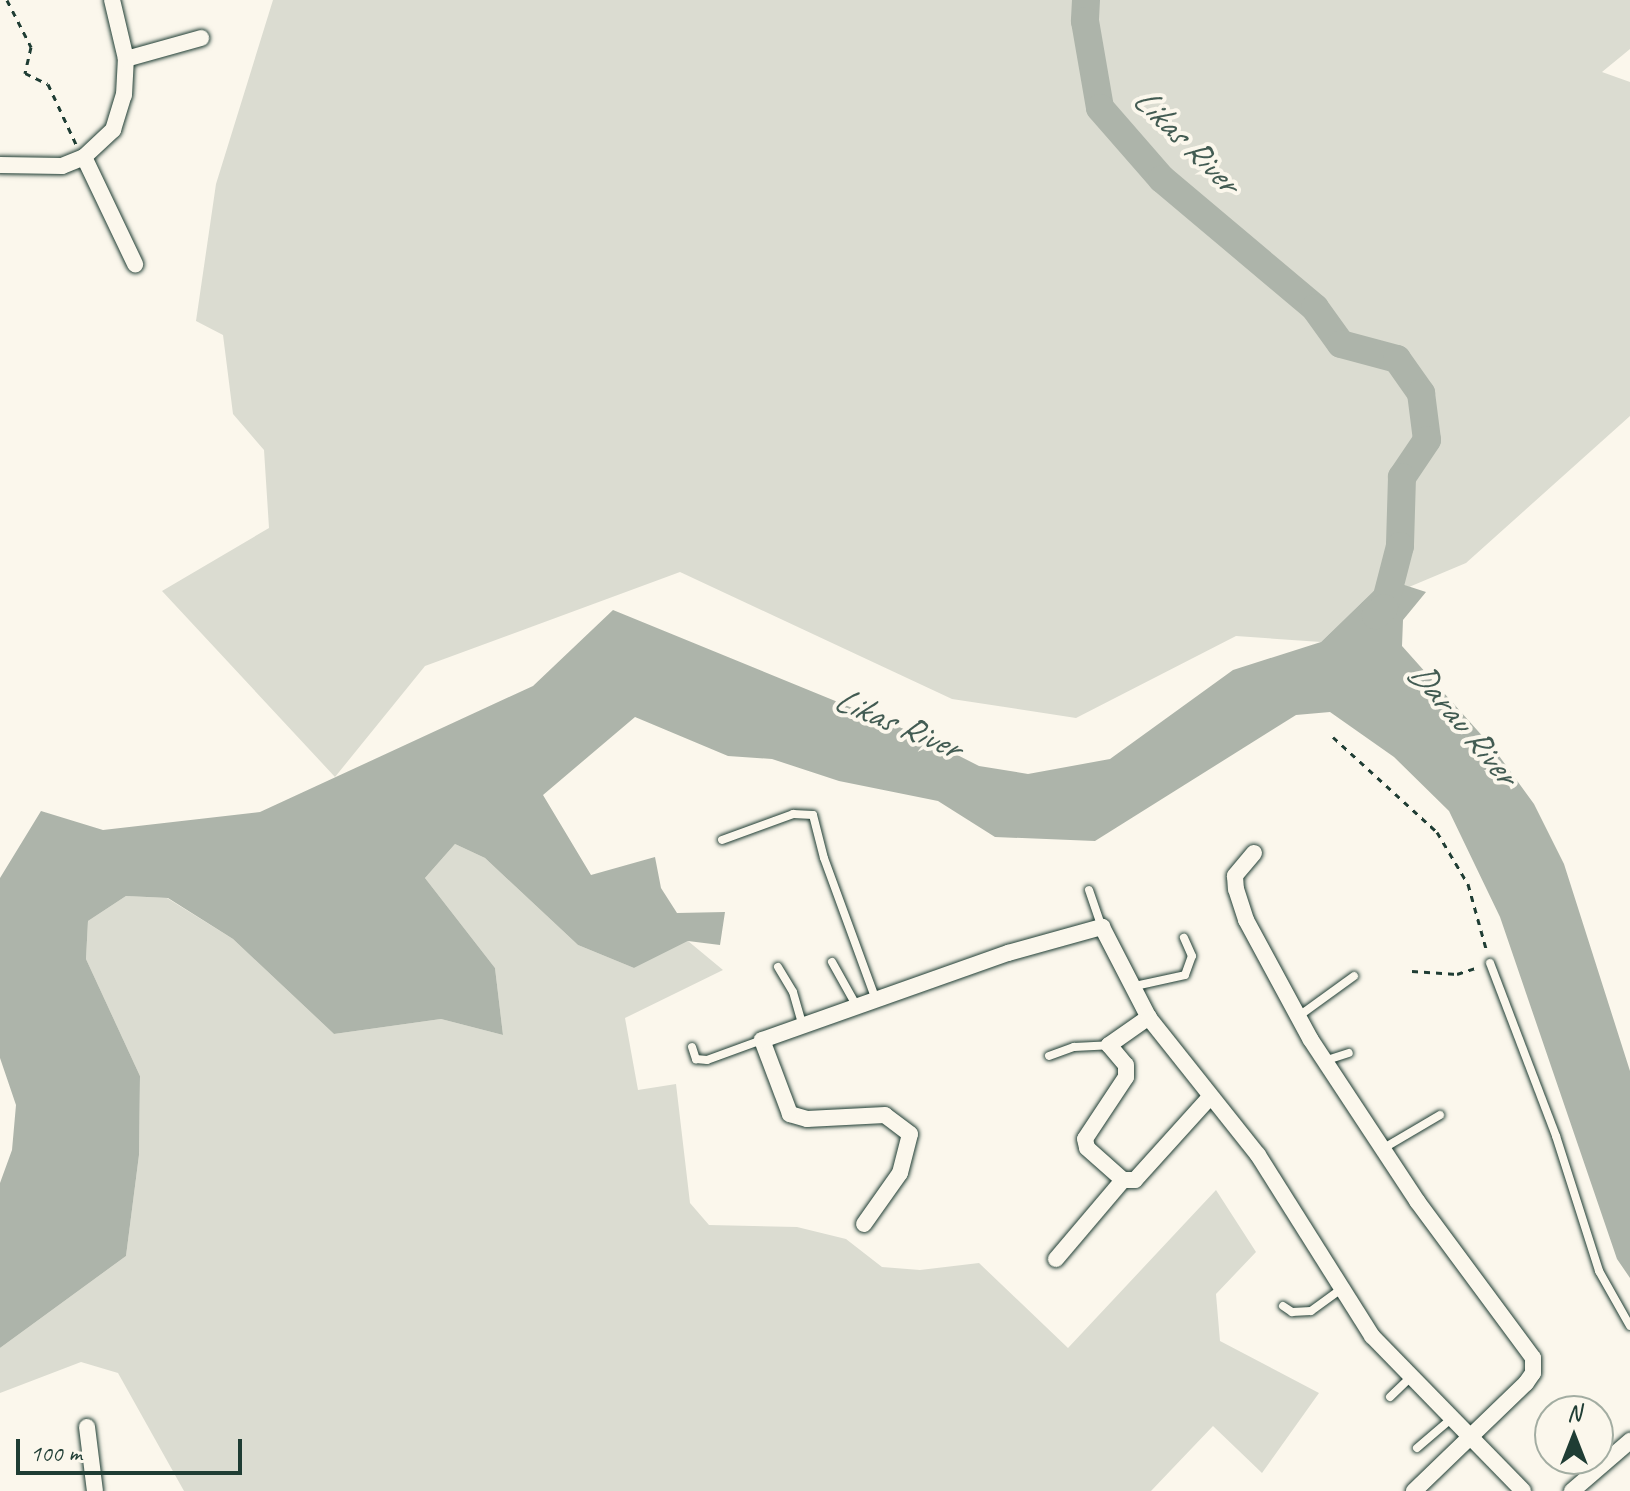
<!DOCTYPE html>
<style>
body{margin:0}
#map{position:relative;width:1630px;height:1491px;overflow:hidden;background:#fbf7ec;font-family:Caveat,sans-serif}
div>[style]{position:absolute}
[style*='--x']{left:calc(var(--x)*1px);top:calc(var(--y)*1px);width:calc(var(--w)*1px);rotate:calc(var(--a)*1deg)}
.green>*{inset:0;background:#dbdcd1}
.water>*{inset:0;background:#adb4aa}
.river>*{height:28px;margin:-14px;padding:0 14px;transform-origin:14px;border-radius:14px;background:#adb4aa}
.path>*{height:3px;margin-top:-1.5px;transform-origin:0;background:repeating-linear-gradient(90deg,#1f3d34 0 6px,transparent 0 12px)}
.roads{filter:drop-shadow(0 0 2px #1f3d34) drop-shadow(0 0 2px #1f3d34)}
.service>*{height:8px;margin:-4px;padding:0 4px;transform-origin:4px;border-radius:4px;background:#fbf7ec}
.minor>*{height:16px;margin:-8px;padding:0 8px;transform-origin:8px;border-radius:8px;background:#fbf7ec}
span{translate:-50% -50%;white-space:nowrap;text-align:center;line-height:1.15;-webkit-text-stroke:8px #fbf7ec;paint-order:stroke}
.water-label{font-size:36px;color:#425b52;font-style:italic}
.north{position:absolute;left:1534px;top:1395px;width:80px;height:80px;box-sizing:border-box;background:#fbf7ec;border:2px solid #a3ada2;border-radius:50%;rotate:0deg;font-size:22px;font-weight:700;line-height:32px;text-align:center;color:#1f3d34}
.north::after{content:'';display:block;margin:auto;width:28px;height:36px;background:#1f3d34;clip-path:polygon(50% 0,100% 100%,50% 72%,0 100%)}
.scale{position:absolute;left:16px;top:1439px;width:226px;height:36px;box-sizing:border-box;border:4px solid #1f3d34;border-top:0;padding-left:10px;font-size:24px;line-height:28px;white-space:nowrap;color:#1f3d34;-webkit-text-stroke:6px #fbf7ec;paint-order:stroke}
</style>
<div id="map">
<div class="green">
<i style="clip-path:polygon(273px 0,1630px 0,1630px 49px,1602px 72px,1630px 82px,1630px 416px,1466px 563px,1409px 587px,1386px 579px,1321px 642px,1236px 636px,1076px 718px,952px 699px,680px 572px,425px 666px,335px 777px,162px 591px,269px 528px,264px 450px,233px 414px,223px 335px,196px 321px,216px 184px)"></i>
<i style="clip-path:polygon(455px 844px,485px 858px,578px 945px,634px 968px,688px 941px,723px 970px,625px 1018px,638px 1090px,676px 1084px,690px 1203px,709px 1225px,797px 1227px,846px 1239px,882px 1267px,920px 1270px,979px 1263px,1068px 1348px,1216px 1190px,1256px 1252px,1216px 1294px,1220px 1341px,1319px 1393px,1262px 1473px,1213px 1426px,1151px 1491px,184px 1491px,118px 1373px,81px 1362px,0 1393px,0 1348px,126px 1256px,139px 1155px,140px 1076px,86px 959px,88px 921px,126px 896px,167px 898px,233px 939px,334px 1034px,441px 1019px,503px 1035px,495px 968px,425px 878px)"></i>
</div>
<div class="water">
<i style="clip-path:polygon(1386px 579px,1426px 592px,1403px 620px,1402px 646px,1494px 749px,1534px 804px,1564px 864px,1630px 1071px,1630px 1278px,1617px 1259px,1500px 917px,1449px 811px,1394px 757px,1330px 712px,1296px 715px,1095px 841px,995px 837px,938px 801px,839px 781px,772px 759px,728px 756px,635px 717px,543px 795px,591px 875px,655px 857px,661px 888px,677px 913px,725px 912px,720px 945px,688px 941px,634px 968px,578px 945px,485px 858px,455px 844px,425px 878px,495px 968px,503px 1035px,441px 1019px,334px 1034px,233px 939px,168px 898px,126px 896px,88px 921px,86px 959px,140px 1076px,139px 1155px,126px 1256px,0 1348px,0 1183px,12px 1150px,16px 1105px,0 1058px,0 878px,41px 811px,103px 830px,260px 812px,533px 686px,613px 610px,916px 734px,979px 766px,1028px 774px,1110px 759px,1233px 670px,1321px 642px)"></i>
</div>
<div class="river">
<i style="--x:1086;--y:0;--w:21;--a:93"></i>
<i style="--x:1085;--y:21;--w:88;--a:80.2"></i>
<i style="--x:1100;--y:108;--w:94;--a:48.9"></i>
<i style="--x:1162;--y:179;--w:200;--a:40.1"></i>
<i style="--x:1315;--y:308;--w:44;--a:54.2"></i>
<i style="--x:1341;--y:344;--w:58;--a:15"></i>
<i style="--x:1397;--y:359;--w:42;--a:54.8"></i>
<i style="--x:1421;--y:393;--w:47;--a:82.7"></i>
<i style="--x:1427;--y:440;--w:45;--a:124"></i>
<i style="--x:1402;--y:477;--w:69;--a:91.7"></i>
<i style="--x:1400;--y:546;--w:64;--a:104.5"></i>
<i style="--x:1384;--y:608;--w:11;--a:139"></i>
</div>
<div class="path">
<i style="--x:7;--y:0;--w:53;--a:62.9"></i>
<i style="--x:31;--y:47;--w:27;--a:103"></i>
<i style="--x:25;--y:73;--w:25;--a:26"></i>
<i style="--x:48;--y:84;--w:66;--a:65"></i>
<i style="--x:1333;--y:737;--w:141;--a:42.4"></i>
<i style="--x:1437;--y:832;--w:61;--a:59.2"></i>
<i style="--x:1468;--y:884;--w:71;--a:74.4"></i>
<i style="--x:1412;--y:971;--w:45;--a:3.8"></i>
<i style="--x:1457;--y:974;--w:23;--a:-18"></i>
</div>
<div class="roads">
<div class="service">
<i style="--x:722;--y:840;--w:76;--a:-20.1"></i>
<i style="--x:793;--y:814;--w:20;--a:3"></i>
<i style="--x:813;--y:815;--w:44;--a:75.7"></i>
<i style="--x:824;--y:858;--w:148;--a:69.9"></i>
<i style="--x:1089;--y:890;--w:39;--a:71"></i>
<i style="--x:832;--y:962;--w:49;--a:60.8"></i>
<i style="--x:1490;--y:963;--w:185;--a:69.1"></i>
<i style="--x:1556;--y:1136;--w:142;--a:72.3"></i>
<i style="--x:1599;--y:1271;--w:63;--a:60.6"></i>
<i style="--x:778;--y:967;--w:29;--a:59"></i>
<i style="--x:793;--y:992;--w:33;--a:74"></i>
<i style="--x:1135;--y:986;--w:51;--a:-12.4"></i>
<i style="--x:1185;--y:975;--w:20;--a:-70"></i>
<i style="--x:1192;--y:956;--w:20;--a:-114"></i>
<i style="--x:1299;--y:1016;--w:68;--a:-36"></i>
<i style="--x:692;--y:1047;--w:13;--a:72"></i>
<i style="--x:696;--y:1059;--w:11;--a:5"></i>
<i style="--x:707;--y:1060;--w:59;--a:-20"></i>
<i style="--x:1049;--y:1056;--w:27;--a:-20"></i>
<i style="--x:1074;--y:1047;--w:35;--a:-3"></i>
<i style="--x:1324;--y:1061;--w:26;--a:-18"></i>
<i style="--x:1384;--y:1148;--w:65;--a:-30.5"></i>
<i style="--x:1283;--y:1306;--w:11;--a:34"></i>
<i style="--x:1292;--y:1312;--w:19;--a:-3"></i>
<i style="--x:1311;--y:1311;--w:34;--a:-36"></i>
<i style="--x:1390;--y:1397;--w:28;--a:-44"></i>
<i style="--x:1417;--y:1448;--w:45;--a:-40.5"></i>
</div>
<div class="minor">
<i style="--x:126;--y:59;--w:78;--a:-15.6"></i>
<i style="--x:84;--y:157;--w:119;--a:64.5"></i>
<i style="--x:0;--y:165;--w:62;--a:0.9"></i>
<i style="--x:62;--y:166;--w:24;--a:-22"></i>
<i style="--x:84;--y:157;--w:40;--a:-43"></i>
<i style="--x:113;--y:130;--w:37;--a:-73"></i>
<i style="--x:124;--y:95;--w:36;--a:-87"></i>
<i style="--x:126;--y:59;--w:61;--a:-103.3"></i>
<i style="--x:1254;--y:853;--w:30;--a:130"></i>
<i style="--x:1235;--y:876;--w:13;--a:86"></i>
<i style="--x:1236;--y:889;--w:33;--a:72"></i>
<i style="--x:1246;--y:920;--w:136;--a:61.6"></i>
<i style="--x:1311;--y:1040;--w:193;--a:56.6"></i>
<i style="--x:1417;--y:1201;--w:195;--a:53.5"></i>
<i style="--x:1533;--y:1358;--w:15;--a:90"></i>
<i style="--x:1533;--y:1373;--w:12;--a:125"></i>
<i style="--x:1526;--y:1383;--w:156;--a:136"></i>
<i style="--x:1149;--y:1017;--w:49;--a:145"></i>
<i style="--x:1109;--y:1045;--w:26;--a:50"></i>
<i style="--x:1126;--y:1065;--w:12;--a:90"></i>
<i style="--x:1126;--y:1077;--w:74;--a:123.5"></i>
<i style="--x:1085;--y:1139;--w:9;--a:77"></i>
<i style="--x:1087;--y:1148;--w:48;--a:41.6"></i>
<i style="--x:1123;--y:1180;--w:12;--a:0"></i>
<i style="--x:1135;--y:1180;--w:112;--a:-47.9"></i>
<i style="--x:864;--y:1224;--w:62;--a:-54.8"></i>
<i style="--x:900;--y:1173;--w:40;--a:-75.6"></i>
<i style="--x:910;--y:1134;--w:31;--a:-143"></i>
<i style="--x:885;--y:1115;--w:78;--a:177.1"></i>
<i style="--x:807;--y:1119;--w:18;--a:-164"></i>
<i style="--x:790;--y:1114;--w:79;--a:-110.7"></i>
<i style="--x:762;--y:1040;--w:261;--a:-19.5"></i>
<i style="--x:1008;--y:953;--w:98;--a:-15.5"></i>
<i style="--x:1102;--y:927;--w:102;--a:62.7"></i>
<i style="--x:1149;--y:1018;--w:175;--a:51.5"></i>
<i style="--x:1258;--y:1155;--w:214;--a:57.8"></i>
<i style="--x:1372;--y:1336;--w:216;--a:45.7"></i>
<i style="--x:1056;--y:1259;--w:104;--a:-49.7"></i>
<i style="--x:87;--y:1427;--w:64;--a:82.9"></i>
<i style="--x:1572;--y:1491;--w:77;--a:-40.8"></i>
</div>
</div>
<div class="water-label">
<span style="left:1186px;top:140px;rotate:45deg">Likas River</span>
<span style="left:897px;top:723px;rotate:23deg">Likas River</span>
<span style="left:1463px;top:723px;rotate:50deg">Darau River</span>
</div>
<div class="north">N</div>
<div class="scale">100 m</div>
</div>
